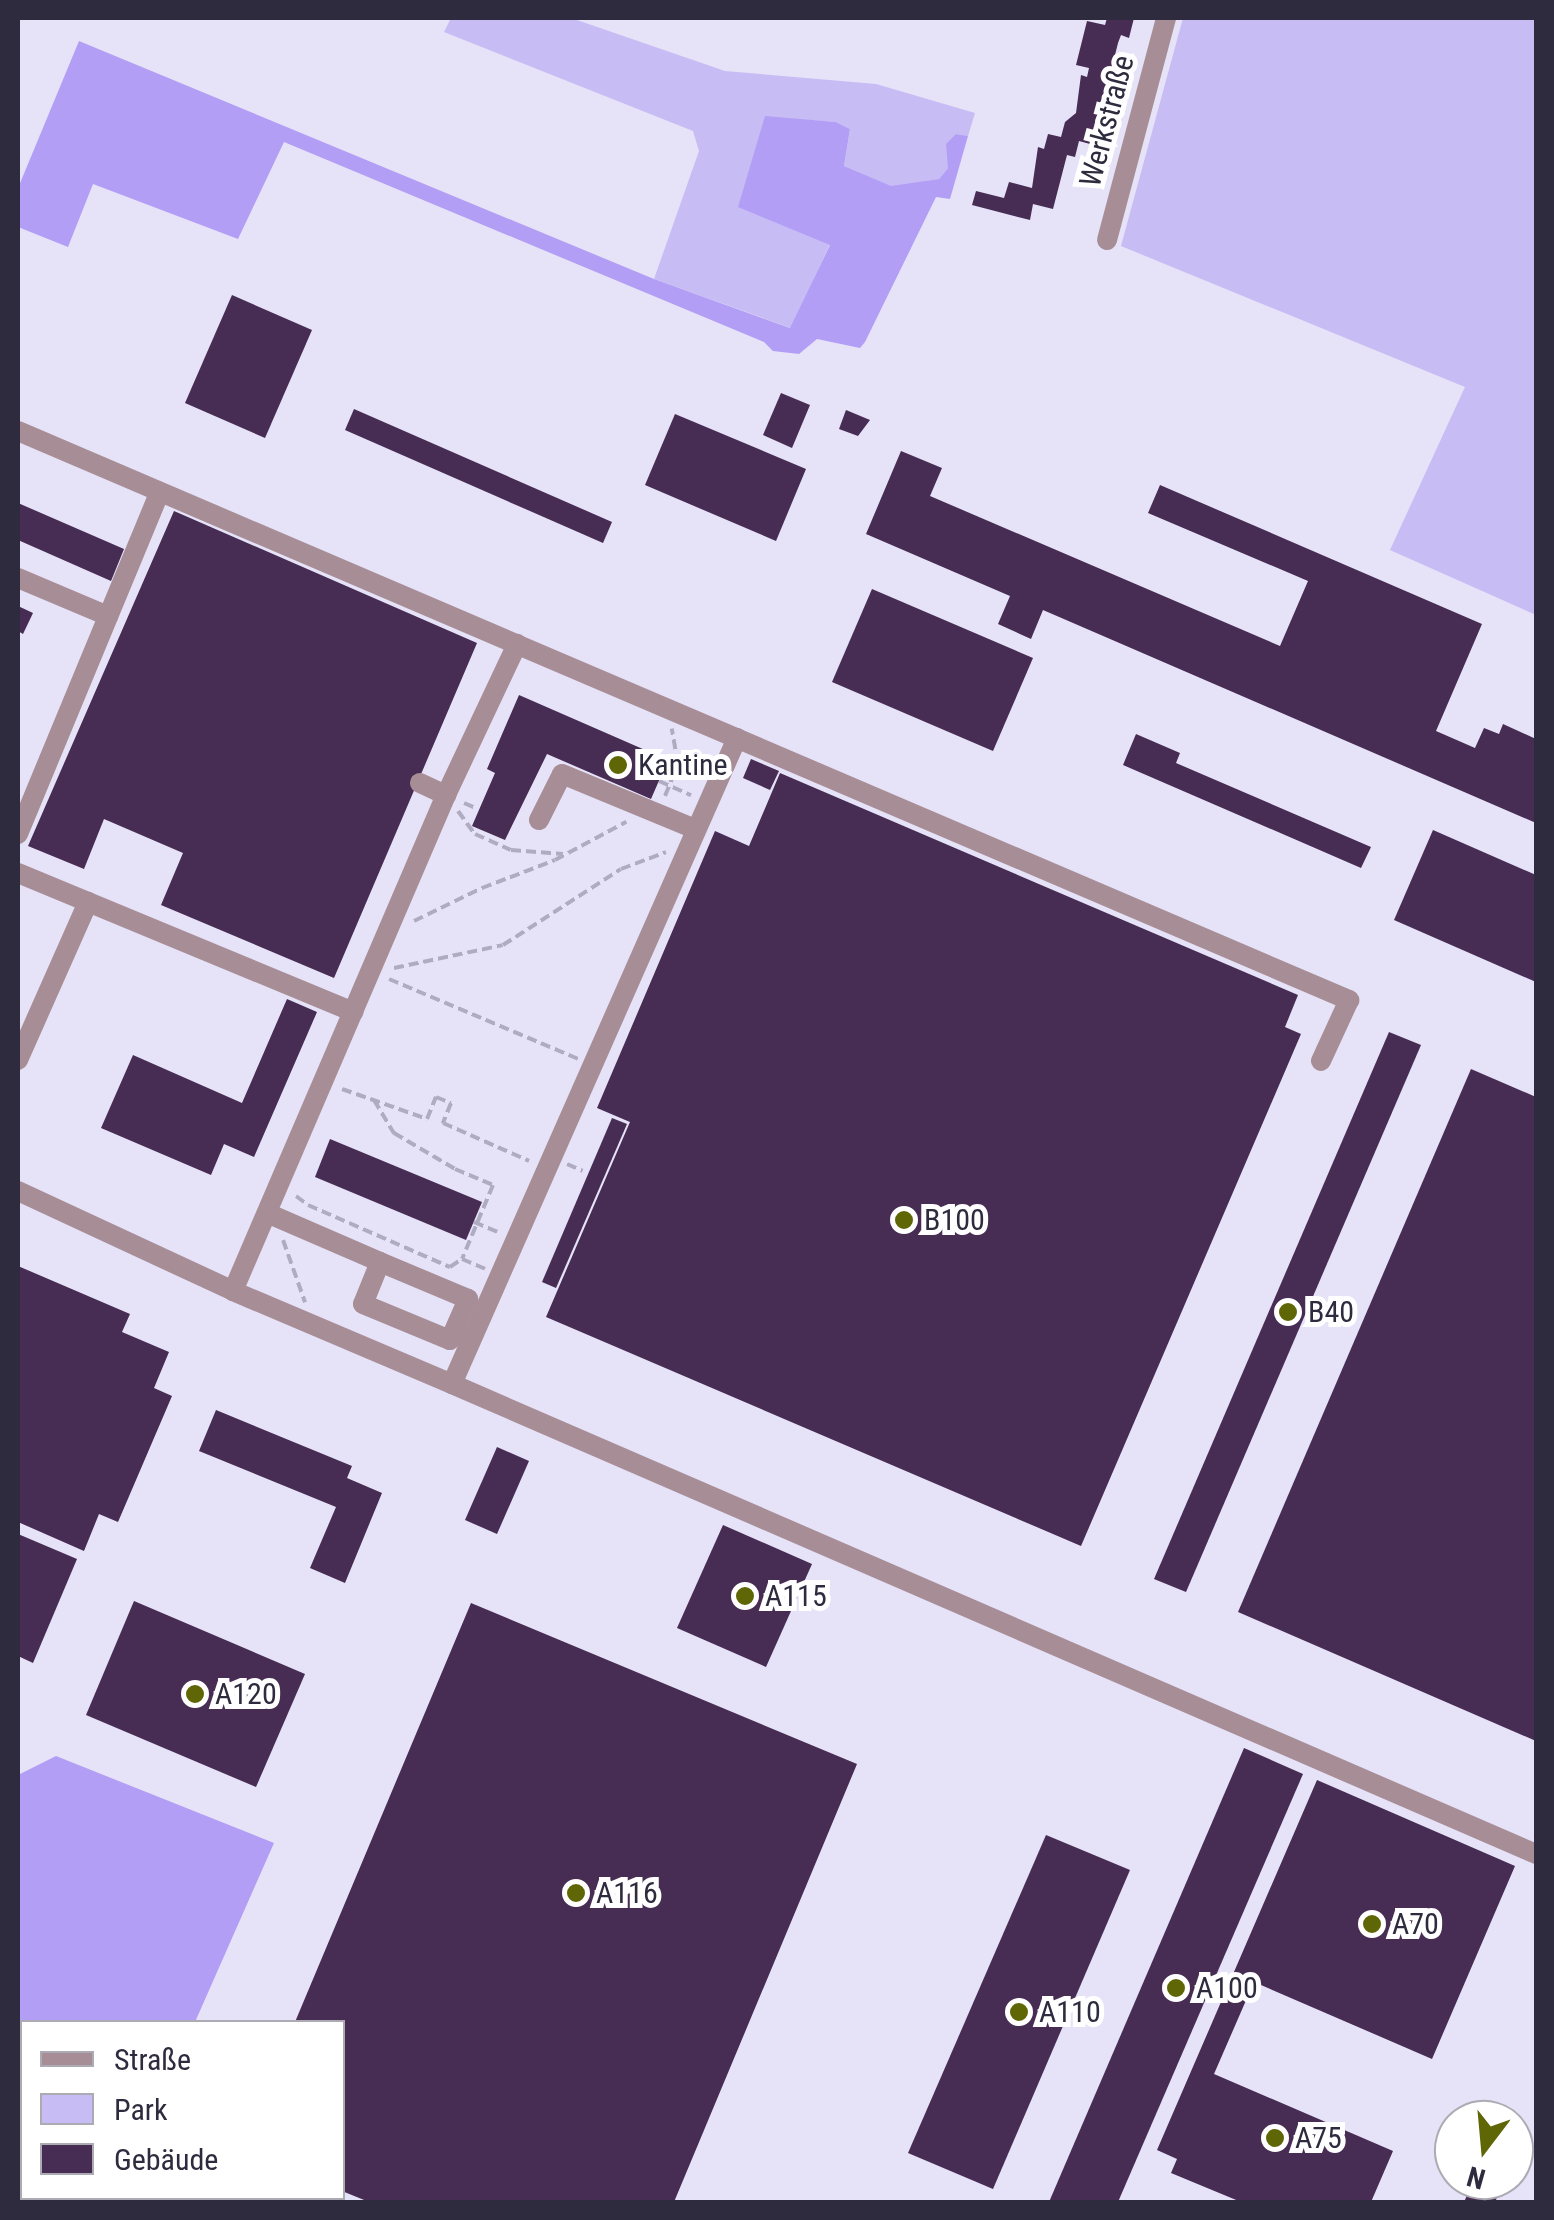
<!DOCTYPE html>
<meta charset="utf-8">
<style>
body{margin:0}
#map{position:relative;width:1554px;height:2220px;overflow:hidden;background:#e6e2f8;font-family:"Roboto Condensed",sans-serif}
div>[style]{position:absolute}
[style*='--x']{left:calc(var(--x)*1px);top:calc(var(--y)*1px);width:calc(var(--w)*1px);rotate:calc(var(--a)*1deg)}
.green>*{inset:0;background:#c8bcf4}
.forest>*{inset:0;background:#b39ef5}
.building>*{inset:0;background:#472c53}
.path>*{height:4px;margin-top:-2px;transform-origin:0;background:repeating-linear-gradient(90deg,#afabc0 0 10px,transparent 0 15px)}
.minor>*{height:20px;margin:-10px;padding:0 10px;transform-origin:10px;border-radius:10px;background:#a78d96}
.dots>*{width:28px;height:28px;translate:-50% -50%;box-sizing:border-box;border:5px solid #fff;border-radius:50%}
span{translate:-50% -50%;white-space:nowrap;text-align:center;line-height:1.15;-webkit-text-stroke:10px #fff;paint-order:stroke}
.street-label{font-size:30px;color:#2f2b3f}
.poi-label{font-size:30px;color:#2f2b3f}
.left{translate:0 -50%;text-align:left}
.frame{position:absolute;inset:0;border:20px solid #2f2b3f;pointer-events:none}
.legend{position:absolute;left:20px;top:2020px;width:325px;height:180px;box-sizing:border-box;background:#fff;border:2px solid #acaab2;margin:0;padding:12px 18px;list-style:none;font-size:30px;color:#2f2b3f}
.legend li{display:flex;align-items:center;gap:20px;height:50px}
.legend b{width:50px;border:2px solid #acaab2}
.north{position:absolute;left:1434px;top:2100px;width:100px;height:100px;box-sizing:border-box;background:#fff;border:2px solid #acaab2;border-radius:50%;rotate:196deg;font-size:28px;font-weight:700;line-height:40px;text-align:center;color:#2f2b3f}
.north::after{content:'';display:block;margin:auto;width:35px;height:45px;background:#5f6605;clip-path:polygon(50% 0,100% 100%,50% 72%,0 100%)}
</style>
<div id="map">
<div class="green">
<i style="clip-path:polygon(451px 18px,571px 18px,725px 71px,876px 84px,975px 113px,968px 136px,956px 134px,948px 168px,939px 179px,891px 187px,844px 166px,850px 129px,836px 122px,765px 117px,830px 244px,791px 328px,654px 279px,699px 151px,693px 131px,444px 32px)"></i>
<i style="clip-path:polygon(1183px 18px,1536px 18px,1536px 615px,1390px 550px,1465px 387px,1121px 246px)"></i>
</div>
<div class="forest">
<i style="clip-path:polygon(79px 41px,654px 279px,790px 328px,830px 245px,738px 207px,765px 116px,836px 122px,850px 129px,844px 166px,891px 186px,939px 179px,948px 168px,946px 144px,956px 134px,968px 136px,950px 199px,936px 197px,865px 342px,860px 348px,817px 339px,799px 354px,773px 351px,764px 342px,284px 142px,238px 239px,93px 184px,68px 247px,18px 227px,18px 188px)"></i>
<i style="clip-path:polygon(56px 1756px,274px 1843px,195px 2022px,22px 2022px,22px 2198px,118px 2198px,116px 2202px,18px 2202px,18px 1775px)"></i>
</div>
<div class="building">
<i style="clip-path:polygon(1107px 18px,1134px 18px,1129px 38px,1121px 35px,1118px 43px,1108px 83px,1117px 85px,1105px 131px,1094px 128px,1090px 144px,1079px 141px,1075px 157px,1067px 155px,1053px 209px,1033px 204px,1030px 220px,972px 205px,976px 191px,1004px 198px,1009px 182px,1032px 188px,1038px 147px,1044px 149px,1048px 134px,1061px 137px,1065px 122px,1076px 113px,1081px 75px,1087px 77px,1089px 68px,1076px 65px,1087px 21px,1105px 25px)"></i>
<i style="clip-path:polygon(232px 295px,312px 330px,265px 438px,185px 403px)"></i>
<i style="clip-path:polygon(781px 393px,810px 405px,792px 448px,763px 435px)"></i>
<i style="clip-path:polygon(354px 409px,612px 522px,603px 543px,345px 430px)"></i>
<i style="clip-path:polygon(846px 410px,870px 420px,858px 436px,839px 429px)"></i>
<i style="clip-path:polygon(675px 414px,806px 469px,776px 541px,645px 485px)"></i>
<i style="clip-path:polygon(901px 451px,942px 468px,930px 496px,1280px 646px,1308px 581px,1148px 513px,1160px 485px,1482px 624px,1436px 731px,1475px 748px,1484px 728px,1499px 734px,1503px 724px,1536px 739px,1536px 823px,1043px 610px,1031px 639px,998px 624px,1010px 596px,866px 534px)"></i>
<i style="clip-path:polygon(18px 503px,124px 549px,111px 581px,18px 540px)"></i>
<i style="clip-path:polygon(174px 511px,477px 643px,334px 978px,161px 905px,183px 853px,104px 819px,84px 869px,28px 846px)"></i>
<i style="clip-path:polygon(872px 589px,1033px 658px,993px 751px,832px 682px)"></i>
<i style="clip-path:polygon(18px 606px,33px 613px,23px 634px,18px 631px)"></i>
<i style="clip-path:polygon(519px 695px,668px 760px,651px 799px,547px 754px,505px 840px,472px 826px,495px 773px,487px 769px)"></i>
<i style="clip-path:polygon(1136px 734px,1180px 753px,1176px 763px,1371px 847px,1361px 868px,1123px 765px)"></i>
<i style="clip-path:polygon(751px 759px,779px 771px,770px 790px,743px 778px)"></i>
<i style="clip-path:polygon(780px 773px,1298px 995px,1285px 1027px,1301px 1034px,1081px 1546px,546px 1317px,630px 1122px,597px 1108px,715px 831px,749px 846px)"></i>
<i style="clip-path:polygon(1433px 830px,1536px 875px,1536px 982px,1394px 920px)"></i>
<i style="clip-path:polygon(287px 999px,317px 1012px,254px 1157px,224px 1144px,211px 1175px,101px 1128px,133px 1055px,242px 1103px)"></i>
<i style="clip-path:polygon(1389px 1032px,1421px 1045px,1186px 1592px,1154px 1579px)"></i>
<i style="clip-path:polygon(1471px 1069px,1536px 1097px,1536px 1741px,1238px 1612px)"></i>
<i style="clip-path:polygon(612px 1118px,627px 1124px,556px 1288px,542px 1282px)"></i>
<i style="clip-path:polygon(330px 1139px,482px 1202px,466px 1240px,315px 1177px)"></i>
<i style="clip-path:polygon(18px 1266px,130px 1314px,122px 1332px,169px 1352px,154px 1388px,172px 1396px,118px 1522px,99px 1514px,84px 1551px,18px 1522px)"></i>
<i style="clip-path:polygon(216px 1410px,352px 1466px,347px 1478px,382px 1493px,345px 1583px,310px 1568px,336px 1507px,199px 1451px)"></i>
<i style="clip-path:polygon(497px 1447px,529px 1461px,497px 1534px,465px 1520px)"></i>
<i style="clip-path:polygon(723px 1525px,812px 1564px,766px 1667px,677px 1628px)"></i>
<i style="clip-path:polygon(18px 1534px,77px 1559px,33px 1663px,18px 1656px)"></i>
<i style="clip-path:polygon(134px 1601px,305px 1674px,256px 1787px,86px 1715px)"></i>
<i style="clip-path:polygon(471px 1603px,857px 1764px,674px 2202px,369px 2202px,342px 2191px,342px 2022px,295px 2022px)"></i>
<i style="clip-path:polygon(1244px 1748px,1303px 1774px,1118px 2202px,1049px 2202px)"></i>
<i style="clip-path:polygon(1317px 1780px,1515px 1866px,1432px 2059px,1254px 1982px,1214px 2074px,1393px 2151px,1371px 2202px,1241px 2202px,1171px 2173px,1177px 2159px,1157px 2150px)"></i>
<i style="clip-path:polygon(1046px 1835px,1130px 1870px,993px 2189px,908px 2153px)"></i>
<i style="clip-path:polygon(1474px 2180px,1505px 2180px,1495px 2202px,1464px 2202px)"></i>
</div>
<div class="path">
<i style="--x:659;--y:781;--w:35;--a:24"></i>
<i style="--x:665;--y:796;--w:35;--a:-68"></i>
<i style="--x:678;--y:764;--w:36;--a:-100"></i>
<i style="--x:464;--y:803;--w:13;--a:23"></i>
<i style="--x:458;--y:811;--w:29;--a:54"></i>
<i style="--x:475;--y:834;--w:39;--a:24"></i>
<i style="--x:511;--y:850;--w:52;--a:4.4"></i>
<i style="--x:414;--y:921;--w:76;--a:-25.9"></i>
<i style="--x:482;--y:888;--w:78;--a:-21"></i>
<i style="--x:555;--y:860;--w:81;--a:-28.2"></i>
<i style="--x:394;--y:968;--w:111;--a:-11.9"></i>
<i style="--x:503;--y:945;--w:140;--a:-32.8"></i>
<i style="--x:621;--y:869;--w:48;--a:-20.7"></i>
<i style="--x:389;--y:979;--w:205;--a:22.9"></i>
<i style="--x:342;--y:1089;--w:90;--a:19.4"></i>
<i style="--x:427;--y:1119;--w:24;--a:-68"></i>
<i style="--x:436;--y:1097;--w:16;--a:22"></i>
<i style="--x:451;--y:1103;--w:22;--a:112"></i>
<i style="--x:443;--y:1123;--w:94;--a:23.8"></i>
<i style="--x:374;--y:1100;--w:39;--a:59"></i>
<i style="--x:394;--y:1133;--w:71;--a:30.5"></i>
<i style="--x:455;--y:1169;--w:41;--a:22.8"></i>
<i style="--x:493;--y:1185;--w:80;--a:112.7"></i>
<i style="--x:567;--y:1164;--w:17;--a:24"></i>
<i style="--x:296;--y:1196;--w:15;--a:37"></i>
<i style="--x:308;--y:1205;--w:155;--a:23.6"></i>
<i style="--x:450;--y:1267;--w:14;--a:-34"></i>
<i style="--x:462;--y:1259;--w:25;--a:23"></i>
<i style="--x:474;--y:1222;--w:28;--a:23"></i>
<i style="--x:283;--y:1240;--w:66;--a:70.5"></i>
</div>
<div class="minor">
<i style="--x:1107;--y:240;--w:230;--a:-75.1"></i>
<i style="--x:18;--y:431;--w:1448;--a:23.15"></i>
<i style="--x:1349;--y:1000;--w:67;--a:114.7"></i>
<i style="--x:18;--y:578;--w:98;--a:22.9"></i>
<i style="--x:737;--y:738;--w:706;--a:113.81"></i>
<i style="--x:452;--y:1384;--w:1182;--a:23.44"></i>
<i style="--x:420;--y:783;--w:29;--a:25"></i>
<i style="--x:539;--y:820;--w:51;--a:-63.4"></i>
<i style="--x:562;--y:774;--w:144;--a:22.5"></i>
<i style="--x:18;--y:834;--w:370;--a:-67.5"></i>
<i style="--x:18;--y:873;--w:363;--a:22.5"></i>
<i style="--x:18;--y:1060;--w:173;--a:-66.1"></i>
<i style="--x:18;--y:1191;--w:237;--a:24.9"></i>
<i style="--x:233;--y:1291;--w:238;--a:23"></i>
<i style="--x:267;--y:1213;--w:123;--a:23.4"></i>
<i style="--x:380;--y:1262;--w:45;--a:112"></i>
<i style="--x:363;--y:1304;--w:94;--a:22.5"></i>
<i style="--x:450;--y:1340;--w:45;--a:-66.3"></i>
<i style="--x:468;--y:1299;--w:95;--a:-157.2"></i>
<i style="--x:233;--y:1291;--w:540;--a:-66.76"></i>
<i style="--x:446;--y:795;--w:167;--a:-64.8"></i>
</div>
<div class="dots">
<i style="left:618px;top:765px;background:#5f6605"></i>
<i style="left:904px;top:1220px;background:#5f6605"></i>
<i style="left:1288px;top:1312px;background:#5f6605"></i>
<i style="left:745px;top:1596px;background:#5f6605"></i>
<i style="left:195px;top:1694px;background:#5f6605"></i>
<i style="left:576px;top:1893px;background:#5f6605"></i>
<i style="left:1372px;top:1924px;background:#5f6605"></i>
<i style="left:1176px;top:1988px;background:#5f6605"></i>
<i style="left:1019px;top:2012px;background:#5f6605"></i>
<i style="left:1275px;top:2138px;background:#5f6605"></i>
</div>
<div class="street-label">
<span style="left:1107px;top:121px;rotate:-75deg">Werkstraße</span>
</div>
<div class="poi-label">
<span class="left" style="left:638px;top:765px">Kantine</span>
<span class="left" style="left:924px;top:1220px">B100</span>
<span class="left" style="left:1308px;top:1312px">B40</span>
<span class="left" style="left:765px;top:1596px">A115</span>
<span class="left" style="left:215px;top:1694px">A120</span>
<span class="left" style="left:596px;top:1893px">A116</span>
<span class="left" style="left:1392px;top:1924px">A70</span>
<span class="left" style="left:1196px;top:1988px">A100</span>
<span class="left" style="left:1039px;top:2012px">A110</span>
<span class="left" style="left:1295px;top:2138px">A75</span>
</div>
<div class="frame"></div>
<ul class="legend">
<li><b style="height:12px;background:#a78d96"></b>Straße</li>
<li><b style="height:28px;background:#c8bcf4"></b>Park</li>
<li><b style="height:28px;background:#472c53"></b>Gebäude</li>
</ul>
<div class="north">N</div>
</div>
